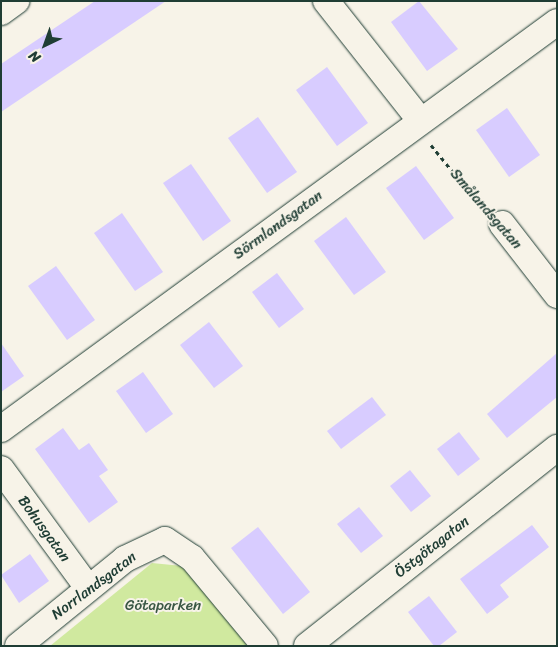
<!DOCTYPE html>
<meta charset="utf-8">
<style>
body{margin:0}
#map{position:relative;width:558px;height:647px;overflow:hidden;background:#f7f3e8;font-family:Sriracha,sans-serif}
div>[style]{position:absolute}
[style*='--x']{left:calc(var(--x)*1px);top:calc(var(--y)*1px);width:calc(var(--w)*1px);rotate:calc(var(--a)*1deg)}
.green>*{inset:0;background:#d0e99f}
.building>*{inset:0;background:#d8ccff}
.path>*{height:3px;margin-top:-1.5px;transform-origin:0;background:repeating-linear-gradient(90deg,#1f3d34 0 4px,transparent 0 8px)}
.roads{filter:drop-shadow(0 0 1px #1f3d34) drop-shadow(0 0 1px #1f3d34)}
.street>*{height:26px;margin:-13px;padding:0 13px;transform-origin:13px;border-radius:13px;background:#f7f3e8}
span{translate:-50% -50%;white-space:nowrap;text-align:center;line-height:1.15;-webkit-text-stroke:4px #f7f3e8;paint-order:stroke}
.street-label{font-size:15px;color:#1f3d34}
.park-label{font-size:15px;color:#3a5744}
.frame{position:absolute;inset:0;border:2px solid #1f3d34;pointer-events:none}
.north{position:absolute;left:20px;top:20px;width:50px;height:50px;-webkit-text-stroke:4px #f7f3e8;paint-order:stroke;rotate:222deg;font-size:14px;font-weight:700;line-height:20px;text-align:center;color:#1f3d34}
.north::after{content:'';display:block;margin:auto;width:18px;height:22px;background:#1f3d34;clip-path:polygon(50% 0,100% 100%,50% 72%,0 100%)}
</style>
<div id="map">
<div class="green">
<i style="clip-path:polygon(152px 563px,182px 566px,248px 646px,50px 646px)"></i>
</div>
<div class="building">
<i style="clip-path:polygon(95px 1px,166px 1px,1px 112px,1px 64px)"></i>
<i style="clip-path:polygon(419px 1px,458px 49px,427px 71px,391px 22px)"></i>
<i style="clip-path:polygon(327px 67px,368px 123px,337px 146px,296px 90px)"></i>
<i style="clip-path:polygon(507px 108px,540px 155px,509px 177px,476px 130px)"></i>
<i style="clip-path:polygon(258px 117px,297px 172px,267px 193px,228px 138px)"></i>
<i style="clip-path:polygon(191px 164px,231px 221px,203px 241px,163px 183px)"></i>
<i style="clip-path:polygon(416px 166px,454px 218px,424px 240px,386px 188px)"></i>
<i style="clip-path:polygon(122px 213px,163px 272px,135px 291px,94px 233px)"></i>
<i style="clip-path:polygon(346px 217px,386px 272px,354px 295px,314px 241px)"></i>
<i style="clip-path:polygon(56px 266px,95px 320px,67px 340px,28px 286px)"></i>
<i style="clip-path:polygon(277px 273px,304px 309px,279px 328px,252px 292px)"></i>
<i style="clip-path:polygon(209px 322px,243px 366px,214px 388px,180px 345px)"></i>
<i style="clip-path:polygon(1px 343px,24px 376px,1px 392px)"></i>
<i style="clip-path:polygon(557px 353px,557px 397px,507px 438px,487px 414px)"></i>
<i style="clip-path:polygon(143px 372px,173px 414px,146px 433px,116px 391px)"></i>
<i style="clip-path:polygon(372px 397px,386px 415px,341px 449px,327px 431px)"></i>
<i style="clip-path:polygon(63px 428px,79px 450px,89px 443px,108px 470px,99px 476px,118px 502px,89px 523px,35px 449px)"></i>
<i style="clip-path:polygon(459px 432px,480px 459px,458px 476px,437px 449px)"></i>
<i style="clip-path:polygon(410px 470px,431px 496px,411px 512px,390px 486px)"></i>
<i style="clip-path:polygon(359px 507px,383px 536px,361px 553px,337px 524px)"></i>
<i style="clip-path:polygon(532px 525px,549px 547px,500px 585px,509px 597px,487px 614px,460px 579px)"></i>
<i style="clip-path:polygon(258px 527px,310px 592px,283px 614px,231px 548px)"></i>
<i style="clip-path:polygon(30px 554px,49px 581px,19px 603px,1px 575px)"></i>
<i style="clip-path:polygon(429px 596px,457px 632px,439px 646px,434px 646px,408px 612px)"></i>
</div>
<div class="path">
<i style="--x:431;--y:145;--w:84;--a:50.8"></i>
</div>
<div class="roads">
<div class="street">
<i style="--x:326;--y:1;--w:152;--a:51.7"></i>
<i style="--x:1;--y:12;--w:19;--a:-36"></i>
<i style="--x:502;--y:224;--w:90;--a:52.2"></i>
<i style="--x:1;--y:429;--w:689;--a:-36.2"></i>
<i style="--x:1;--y:469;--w:147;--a:53.8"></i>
<i style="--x:18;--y:646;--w:138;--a:-39.1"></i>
<i style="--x:125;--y:559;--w:44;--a:-25.4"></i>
<i style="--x:165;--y:540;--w:32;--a:34"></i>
<i style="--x:192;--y:558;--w:114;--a:50.3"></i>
<i style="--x:307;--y:646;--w:319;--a:-38.4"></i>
</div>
</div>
<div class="street-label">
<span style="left:486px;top:209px;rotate:49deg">Smålandsgatan</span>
<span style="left:278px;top:225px;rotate:-36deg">Sörmlandsgatan</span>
<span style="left:44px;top:529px;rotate:54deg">Bohusgatan</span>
<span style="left:432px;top:547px;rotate:-38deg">Östgötagatan</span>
<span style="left:94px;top:586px;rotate:-37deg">Norrlandsgatan</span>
</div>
<div class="park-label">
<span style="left:163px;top:606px">Götaparken</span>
</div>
<div class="frame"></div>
<div class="north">N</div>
</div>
